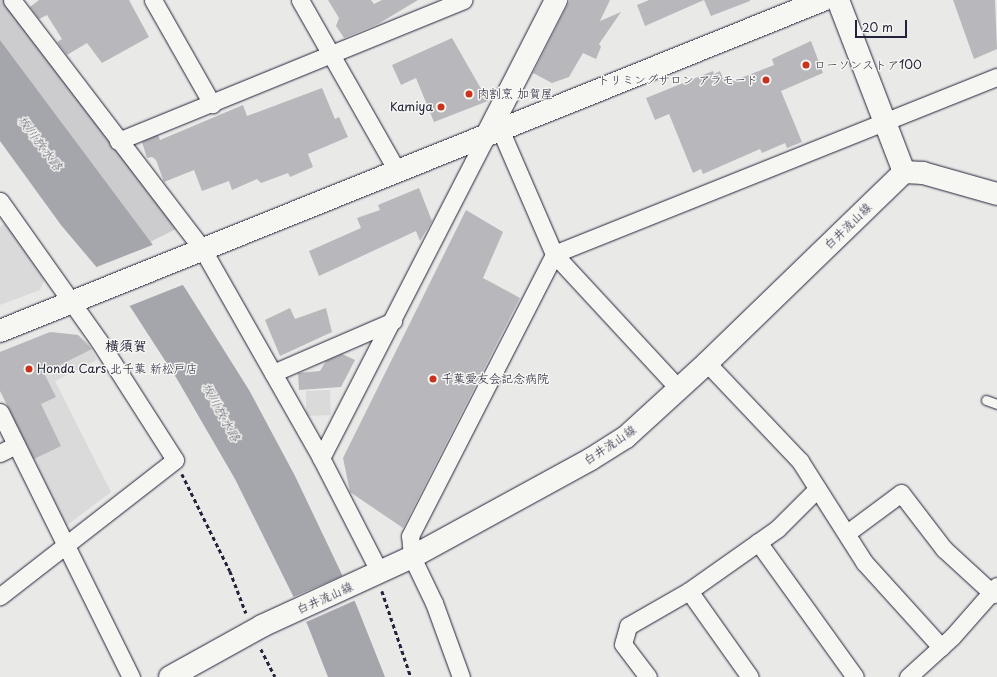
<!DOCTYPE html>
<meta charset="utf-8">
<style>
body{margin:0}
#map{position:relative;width:997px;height:677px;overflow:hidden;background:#e9e9e7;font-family:"Playpen Sans","Klee One",sans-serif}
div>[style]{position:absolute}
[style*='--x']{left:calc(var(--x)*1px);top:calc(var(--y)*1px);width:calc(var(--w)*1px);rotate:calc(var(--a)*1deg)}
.built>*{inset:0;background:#dadada}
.green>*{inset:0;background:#ccccce}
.water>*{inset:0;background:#a5a5ac}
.pier>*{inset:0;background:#e9e9e7}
.building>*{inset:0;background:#b8b8bc}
.path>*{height:2.5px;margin-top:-1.25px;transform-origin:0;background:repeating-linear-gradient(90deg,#22223b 0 4px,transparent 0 7px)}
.roads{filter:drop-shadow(0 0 1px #22223b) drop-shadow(0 0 1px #22223b)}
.service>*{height:9px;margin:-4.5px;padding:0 4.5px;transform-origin:4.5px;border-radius:4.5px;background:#f6f6f2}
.minor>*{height:17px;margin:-8.5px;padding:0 8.5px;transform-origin:8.5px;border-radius:8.5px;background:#f6f6f2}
.tertiary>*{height:22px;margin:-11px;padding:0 11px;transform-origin:11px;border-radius:11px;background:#f6f6f2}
.secondary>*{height:22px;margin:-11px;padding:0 11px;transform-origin:11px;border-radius:11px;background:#f6f6f2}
.dots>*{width:11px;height:11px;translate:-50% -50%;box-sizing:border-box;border:2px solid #f6f6f2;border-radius:50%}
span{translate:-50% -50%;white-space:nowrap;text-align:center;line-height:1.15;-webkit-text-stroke:3px #f6f6f2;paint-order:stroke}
.poi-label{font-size:12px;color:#22223b}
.left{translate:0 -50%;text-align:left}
.right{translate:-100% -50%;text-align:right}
.street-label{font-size:12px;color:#22223b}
.water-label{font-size:13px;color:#565668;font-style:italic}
.quarter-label{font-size:14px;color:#22223b;font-weight:700}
.scale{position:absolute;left:855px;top:20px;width:52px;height:18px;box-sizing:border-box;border:2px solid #22223b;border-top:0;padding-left:5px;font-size:12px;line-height:14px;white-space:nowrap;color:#22223b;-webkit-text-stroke:3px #f6f6f2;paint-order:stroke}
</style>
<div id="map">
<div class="built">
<i style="clip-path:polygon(9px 220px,41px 263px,45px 279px,40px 290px,0 305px,0 227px)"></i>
<i style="clip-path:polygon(51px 332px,78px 335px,88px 343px,97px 360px,55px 381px,111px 492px,66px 526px,16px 421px,0 352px)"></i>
<i style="clip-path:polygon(330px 390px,331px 415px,306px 416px,306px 391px)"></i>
</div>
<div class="green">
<i style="clip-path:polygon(0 0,8px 0,176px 229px,150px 242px,0 40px)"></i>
</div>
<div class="water">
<i style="clip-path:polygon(0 40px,185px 288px,249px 390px,295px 476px,356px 604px,385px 677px,328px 677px,308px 626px,235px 479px,177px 379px,131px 308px,61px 225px,0 141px)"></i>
</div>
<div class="pier">
<i style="clip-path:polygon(155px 244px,185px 284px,127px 307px,94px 268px)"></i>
<i style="clip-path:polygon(344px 575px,356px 600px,304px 623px,291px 598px)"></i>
</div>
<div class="building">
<i style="clip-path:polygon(39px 0,129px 0,149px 37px,102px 63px,87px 43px,67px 55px,57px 42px,62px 39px,47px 15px,39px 19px,30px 7px)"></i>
<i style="clip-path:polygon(328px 0,371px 0,374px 4px,382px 0,418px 0,378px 24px,344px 38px,336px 26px,339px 18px)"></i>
<i style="clip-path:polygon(570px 0,610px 0,600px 21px,621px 12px,599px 44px,601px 47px,596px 59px,583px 53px,569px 77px,552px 83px,533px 73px)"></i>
<i style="clip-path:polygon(649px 0,750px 0,750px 1px,711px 16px,704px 0,645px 26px,637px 5px)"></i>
<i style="clip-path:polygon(953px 0,995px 0,997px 49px,974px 59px)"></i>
<i style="clip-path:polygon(452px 38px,488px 101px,434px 122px,416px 78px,401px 85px,392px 65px)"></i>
<i style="clip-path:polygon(811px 41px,823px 73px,781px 91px,802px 142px,787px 148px,785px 143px,762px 153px,760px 149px,703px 174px,701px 169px,693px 173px,669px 114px,655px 120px,646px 98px,713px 71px,714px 74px,720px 71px,725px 84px,774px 65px,772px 59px)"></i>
<i style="clip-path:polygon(322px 88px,335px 119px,339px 117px,348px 137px,308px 154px,313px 167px,290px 177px,288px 173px,261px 183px,257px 179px,232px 190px,229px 181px,202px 191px,194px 170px,164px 182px,156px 160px,152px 157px,147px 158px,142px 142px,158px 135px,160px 140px,243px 105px,247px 116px)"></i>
<i style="clip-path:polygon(419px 188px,432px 221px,420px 241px,416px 231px,319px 276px,309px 251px,361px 228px,357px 218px,380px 210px,378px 205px)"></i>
<i style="clip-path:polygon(466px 210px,503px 232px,483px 278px,520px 298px,403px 528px,350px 492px,343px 458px)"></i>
<i style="clip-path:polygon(290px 308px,295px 319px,326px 308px,332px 332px,280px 356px,265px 320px)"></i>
<i style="clip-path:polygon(50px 332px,78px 335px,92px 349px,44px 373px,56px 397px,41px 404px,61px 446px,34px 459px,0 391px,0 352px)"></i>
<i style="clip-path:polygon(342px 354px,355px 360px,341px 387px,299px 390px,298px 373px,320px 371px,326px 361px)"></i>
</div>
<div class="path">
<i style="--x:182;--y:474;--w:108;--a:63.7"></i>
<i style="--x:230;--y:571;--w:45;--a:69.1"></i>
<i style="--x:382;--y:591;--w:91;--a:71.4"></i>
<i style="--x:261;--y:649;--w:31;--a:63"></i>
</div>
<div class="roads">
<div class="service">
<i style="--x:986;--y:400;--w:12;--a:20"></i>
</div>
<div class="minor">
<i style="--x:12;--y:0;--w:315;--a:52.6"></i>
<i style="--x:203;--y:250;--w:239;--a:60.4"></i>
<i style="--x:321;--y:458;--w:129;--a:62.8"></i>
<i style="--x:153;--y:0;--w:120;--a:60.4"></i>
<i style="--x:300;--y:0;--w:197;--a:60.4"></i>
<i style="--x:118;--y:141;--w:373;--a:-22.2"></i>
<i style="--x:0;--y:201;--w:171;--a:54.7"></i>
<i style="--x:99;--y:341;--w:141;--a:57.4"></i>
<i style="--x:175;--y:460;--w:222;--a:142.1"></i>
<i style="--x:707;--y:363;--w:135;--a:46.5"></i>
<i style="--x:800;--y:461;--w:120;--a:57.6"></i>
<i style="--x:864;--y:562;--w:115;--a:47.8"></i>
<i style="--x:273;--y:373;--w:131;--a:-23.4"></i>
<i style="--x:679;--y:389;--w:184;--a:-132.8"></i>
<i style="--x:554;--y:254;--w:477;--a:-21.8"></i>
<i style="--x:0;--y:412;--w:296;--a:63.7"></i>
<i style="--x:0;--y:453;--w:18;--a:-27"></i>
<i style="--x:321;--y:458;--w:363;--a:-62.8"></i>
<i style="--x:847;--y:533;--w:67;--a:-36.5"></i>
<i style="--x:901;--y:493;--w:71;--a:52.5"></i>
<i style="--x:944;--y:549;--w:67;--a:42.6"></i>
<i style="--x:758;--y:542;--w:166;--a:54.3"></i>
<i style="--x:689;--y:591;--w:105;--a:54.7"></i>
<i style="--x:461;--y:677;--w:79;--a:-110"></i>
<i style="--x:434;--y:603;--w:51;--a:-115.6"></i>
<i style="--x:412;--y:557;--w:21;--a:-95"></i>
<i style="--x:410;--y:536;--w:317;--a:-62.9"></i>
<i style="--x:554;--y:254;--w:136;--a:-113.4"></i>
<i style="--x:648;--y:677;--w:41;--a:-127.1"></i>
<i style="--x:623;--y:644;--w:19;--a:-74"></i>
<i style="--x:628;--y:626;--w:70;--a:-29.8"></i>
<i style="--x:689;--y:591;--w:108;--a:-35.2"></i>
<i style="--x:777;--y:529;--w:57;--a:-45"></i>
<i style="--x:908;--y:677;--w:59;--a:-42.3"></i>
<i style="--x:952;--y:637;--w:68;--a:-48.6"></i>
</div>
<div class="tertiary">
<i style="--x:838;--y:0;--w:184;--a:69"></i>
<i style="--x:487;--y:135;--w:152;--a:-62.9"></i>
<i style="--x:0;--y:331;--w:887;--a:-21.91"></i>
</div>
<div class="secondary">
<i style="--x:170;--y:677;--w:105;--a:-29"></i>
<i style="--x:262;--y:626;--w:165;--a:-24.7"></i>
<i style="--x:412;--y:557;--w:204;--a:-28.7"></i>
<i style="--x:591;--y:459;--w:41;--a:-32.2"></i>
<i style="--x:626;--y:437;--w:110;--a:-42.4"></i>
<i style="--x:707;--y:363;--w:274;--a:-44.1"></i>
<i style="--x:904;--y:172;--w:19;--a:3"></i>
<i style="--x:923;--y:173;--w:77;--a:15.8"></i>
</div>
</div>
<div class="dots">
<i style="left:806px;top:65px;background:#c8321e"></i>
<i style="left:766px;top:80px;background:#c8321e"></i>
<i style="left:469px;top:94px;background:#c8321e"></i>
<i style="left:441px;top:107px;background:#c8321e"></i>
<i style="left:29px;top:369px;background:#c8321e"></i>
<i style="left:433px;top:379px;background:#c8321e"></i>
</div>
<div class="poi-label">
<span class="left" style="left:814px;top:65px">ローソンストア100</span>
<span class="right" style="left:758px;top:80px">トリミングサロン アラモード</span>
<span class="left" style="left:477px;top:94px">肉割烹 加賀屋</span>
<span class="right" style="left:433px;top:107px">Kamiya</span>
<span class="left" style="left:37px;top:369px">Honda Cars 北千葉 新松戸店</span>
<span class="left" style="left:441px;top:379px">千葉愛友会記念病院</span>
</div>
<div class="street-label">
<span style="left:848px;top:226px;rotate:-44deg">白井流山線</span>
<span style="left:610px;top:445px;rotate:-34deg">白井流山線</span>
<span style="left:325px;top:598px;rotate:-24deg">白井流山線</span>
</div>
<div class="water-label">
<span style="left:40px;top:143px;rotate:53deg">坂川放水路</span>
<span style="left:221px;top:412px;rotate:61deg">坂川放水路</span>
</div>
<div class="quarter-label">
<span style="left:126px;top:346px">横須賀</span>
</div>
<div class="scale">20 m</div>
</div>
